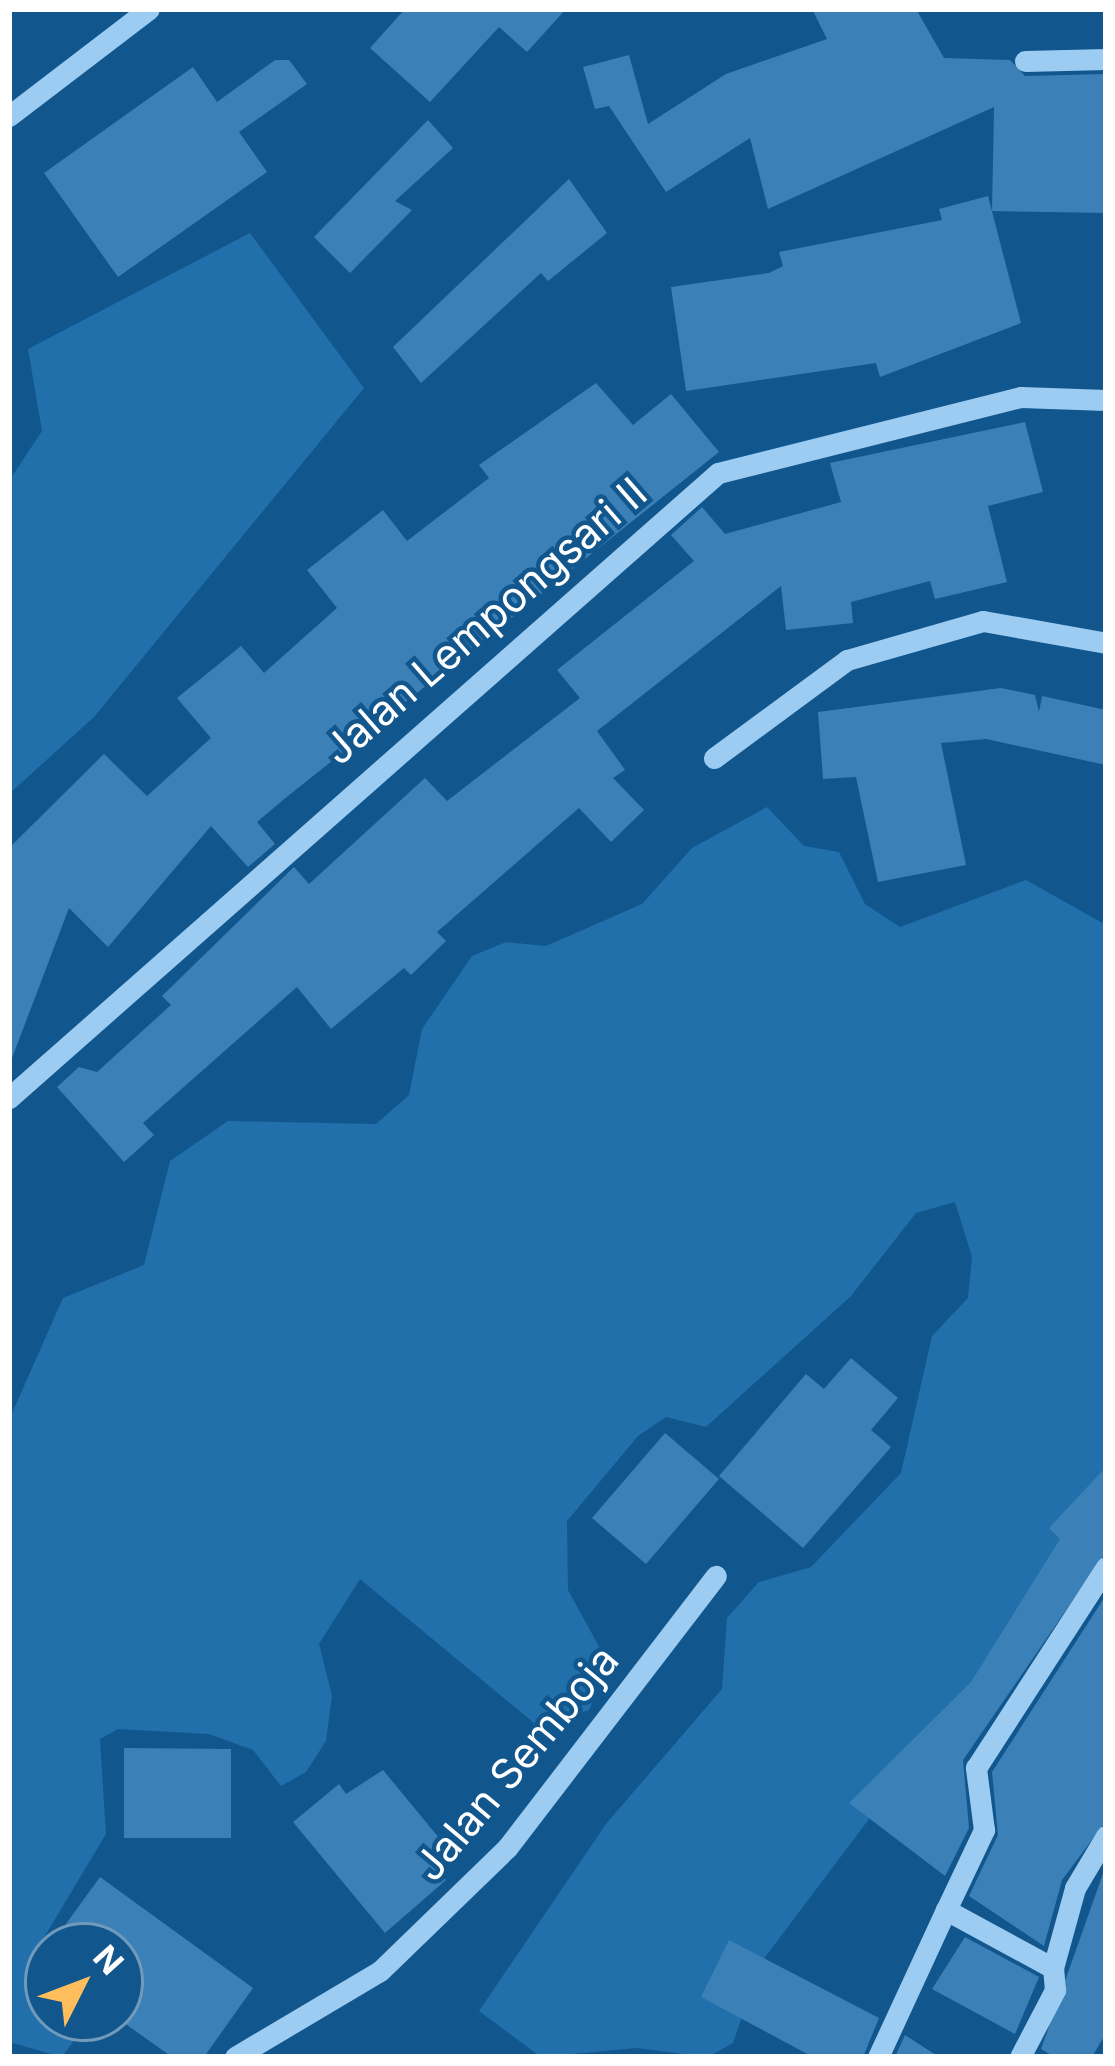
<!DOCTYPE html>
<style>
body{margin:0}
#map{position:relative;width:1115px;height:2066px;overflow:hidden;background:#12568e;font-family:Inter,sans-serif}
div>[style]{position:absolute}
[style*='--x']{left:calc(var(--x)*1px);top:calc(var(--y)*1px);width:calc(var(--w)*1px);rotate:calc(var(--a)*1deg)}
.green>*{inset:0;background:#216fab}
.building>*{inset:0;background:#3b80b7}
.minor>*{height:21px;margin:-10.5px;padding:0 10.5px;transform-origin:10.5px;border-radius:10.5px;background:#9cccf1}
span{translate:-50% -50%;white-space:nowrap;text-align:center;line-height:1.15;-webkit-text-stroke:9px #12568e;paint-order:stroke}
.street-label{font-size:42px;color:#fff}
.frame{position:absolute;inset:0;border:12px solid #fff;pointer-events:none}
.north{position:absolute;left:24px;top:1922px;width:120px;height:120px;box-sizing:border-box;background:#12568e;border:3px solid #719abb;border-radius:50%;rotate:48deg;font-size:33px;font-weight:700;line-height:48px;text-align:center;color:#fff}
.north::after{content:'';display:block;margin:auto;width:42px;height:54px;background:#ffbd5c;clip-path:polygon(50% 0,100% 100%,50% 72%,0 100%)}
</style>
<div id="map">
<div class="green">
<i style="clip-path:polygon(250px 233px,364px 388px,94px 717px,9px 794px,9px 481px,42px 431px,28px 349px)"></i>
<i style="clip-path:polygon(767px 807px,804px 846px,839px 852px,865px 904px,900px 927px,1026px 880px,1106px 925px,1106px 1504px,760px 1964px,733px 2043px,708px 2057px,636px 2048px,541px 2057px,479px 2011px,606px 1824px,722px 1689px,727px 1618px,759px 1582px,811px 1567px,901px 1473px,932px 1336px,968px 1298px,972px 1257px,955px 1202px,916px 1213px,851px 1296px,706px 1427px,666px 1417px,638px 1436px,567px 1521px,568px 1590px,608px 1663px,589px 1710px,540px 1728px,360px 1579px,319px 1644px,332px 1696px,326px 1741px,306px 1772px,281px 1786px,253px 1750px,209px 1734px,118px 1729px,100px 1739px,106px 1834px,27px 1966px,48px 2018px,75px 2039px,62px 2057px,9px 2042px,9px 1420px,63px 1298px,144px 1265px,170px 1161px,228px 1121px,376px 1124px,409px 1095px,422px 1029px,472px 956px,506px 942px,546px 946px,642px 904px,692px 848px)"></i>
</div>
<div class="building">
<i style="clip-path:polygon(405px 9px,566px 9px,527px 52px,499px 27px,430px 102px,370px 48px)"></i>
<i style="clip-path:polygon(812px 9px,916px 9px,944px 58px,1010px 60px,1025px 76px,1106px 74px,1106px 213px,992px 211px,994px 107px,768px 209px,750px 138px,666px 192px,609px 106px,595px 109px,583px 67px,629px 55px,648px 124px,726px 74px,827px 39px)"></i>
<i style="clip-path:polygon(275px 60px,289px 60px,307px 84px,239px 132px,267px 172px,118px 277px,44px 173px,193px 67px,217px 102px)"></i>
<i style="clip-path:polygon(428px 120px,453px 148px,395px 201px,412px 210px,350px 273px,314px 237px)"></i>
<i style="clip-path:polygon(569px 179px,607px 233px,548px 281px,541px 273px,421px 383px,393px 347px)"></i>
<i style="clip-path:polygon(988px 196px,1021px 323px,880px 377px,876px 363px,686px 391px,671px 287px,769px 273px,783px 266px,779px 252px,942px 220px,939px 209px)"></i>
<i style="clip-path:polygon(596px 383px,633px 425px,671px 394px,719px 452px,283px 800px,257px 822px,275px 844px,248px 867px,211px 826px,108px 947px,69px 908px,9px 1066px,9px 848px,104px 754px,147px 796px,211px 738px,177px 698px,241px 646px,264px 673px,337px 608px,307px 570px,383px 510px,407px 541px,489px 478px,479px 465px)"></i>
<i style="clip-path:polygon(1025px 422px,1043px 492px,988px 506px,1007px 582px,935px 599px,930px 581px,851px 602px,853px 623px,786px 630px,781px 586px,597px 731px,625px 770px,613px 778px,644px 810px,611px 842px,579px 808px,437px 932px,446px 941px,411px 975px,404px 968px,331px 1029px,297px 987px,143px 1123px,154px 1135px,124px 1162px,57px 1087px,79px 1067px,97px 1072px,171px 1005px,162px 996px,294px 867px,309px 884px,425px 778px,447px 801px,580px 698px,557px 670px,694px 561px,671px 535px,702px 507px,725px 534px,841px 502px,830px 463px)"></i>
<i style="clip-path:polygon(1001px 688px,1035px 695px,1039px 712px,1042px 696px,1106px 710px,1106px 765px,986px 739px,941px 743px,966px 865px,878px 882px,856px 777px,823px 779px,818px 712px)"></i>
<i style="clip-path:polygon(851px 1358px,898px 1398px,871px 1430px,891px 1447px,803px 1548px,719px 1476px,806px 1374px,824px 1389px)"></i>
<i style="clip-path:polygon(665px 1433px,719px 1479px,646px 1564px,592px 1518px)"></i>
<i style="clip-path:polygon(1106px 1467px,1106px 1552px,963px 1760px,969px 1828px,945px 1876px,849px 1803px,971px 1682px,1060px 1539px,1049px 1528px)"></i>
<i style="clip-path:polygon(1106px 1595px,1106px 1821px,1062px 1880px,1044px 1946px,969px 1896px,998px 1835px,992px 1772px)"></i>
<i style="clip-path:polygon(124px 1748px,231px 1749px,231px 1838px,124px 1838px)"></i>
<i style="clip-path:polygon(383px 1770px,444px 1844px,428px 1858px,446px 1880px,385px 1933px,293px 1822px,339px 1784px,346px 1794px)"></i>
<i style="clip-path:polygon(1106px 1865px,1106px 2033px,1092px 2057px,1055px 2057px,1041px 2049px)"></i>
<i style="clip-path:polygon(100px 1877px,253px 1988px,204px 2057px,172px 2057px,120px 2020px,120px 1946px,50px 1946px)"></i>
<i style="clip-path:polygon(965px 1937px,1039px 1977px,1015px 2034px,932px 1989px)"></i>
<i style="clip-path:polygon(729px 1940px,879px 2018px,863px 2057px,813px 2057px,701px 1997px)"></i>
<i style="clip-path:polygon(905px 2035px,939px 2057px,895px 2057px)"></i>
</div>
<div class="minor">
<i style="--x:1025;--y:61;--w:81;--a:-1.4"></i>
<i style="--x:9;--y:116;--w:176;--a:-37.4"></i>
<i style="--x:714;--y:758;--w:165;--a:-36.4"></i>
<i style="--x:847;--y:660;--w:141;--a:-16"></i>
<i style="--x:983;--y:621;--w:125;--a:10.1"></i>
<i style="--x:9;--y:1098;--w:945;--a:-41.4"></i>
<i style="--x:718;--y:473;--w:312;--a:-14.1"></i>
<i style="--x:1021;--y:397;--w:85;--a:2"></i>
<i style="--x:1053;--y:1968;--w:83;--a:-74.6"></i>
<i style="--x:1075;--y:1888;--w:61;--a:-59.2"></i>
<i style="--x:235;--y:2057;--w:169;--a:-30.7"></i>
<i style="--x:380;--y:1971;--w:177;--a:-44.1"></i>
<i style="--x:507;--y:1848;--w:343;--a:-52.5"></i>
<i style="--x:878;--y:2057;--w:162;--a:-65.2"></i>
<i style="--x:1020;--y:2057;--w:76;--a:-62.4"></i>
<i style="--x:1055;--y:1990;--w:22;--a:-95"></i>
<i style="--x:1053;--y:1968;--w:122;--a:-151.5"></i>
<i style="--x:946;--y:1910;--w:89;--a:-64.6"></i>
<i style="--x:984;--y:1830;--w:63;--a:-97.4"></i>
<i style="--x:976;--y:1768;--w:239;--a:-57.1"></i>
</div>
<div class="street-label">
<span style="left:485px;top:621px;rotate:-41deg">Jalan Lempongsari II</span>
<span style="left:516px;top:1763px;rotate:-50deg">Jalan Semboja</span>
</div>
<div class="frame"></div>
<div class="north">N</div>
</div>
